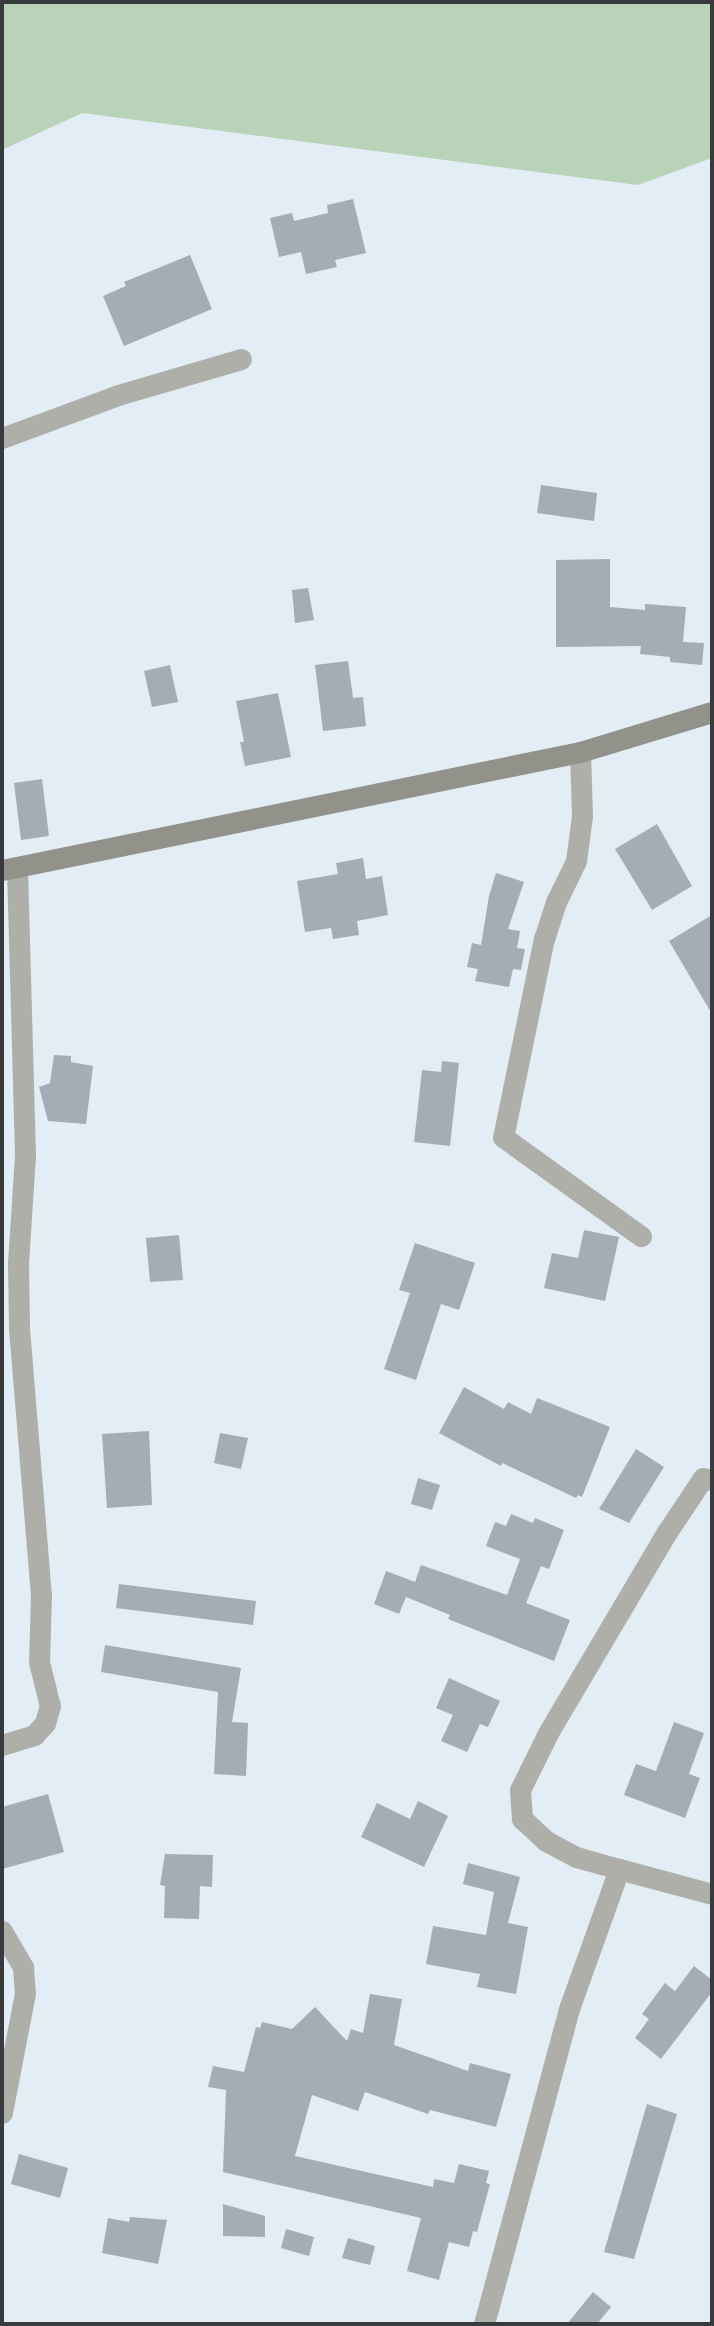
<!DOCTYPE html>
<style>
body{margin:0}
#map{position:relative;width:714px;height:2326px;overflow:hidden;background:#e3edf6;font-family:"Space Grotesk",sans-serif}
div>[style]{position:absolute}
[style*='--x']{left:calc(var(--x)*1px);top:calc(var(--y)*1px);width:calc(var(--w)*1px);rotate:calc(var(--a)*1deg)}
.green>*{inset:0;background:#b9d3b8}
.building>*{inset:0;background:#a4adb5}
.street>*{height:21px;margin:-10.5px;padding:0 10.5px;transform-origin:10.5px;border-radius:10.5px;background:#afafaa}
.secondary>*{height:21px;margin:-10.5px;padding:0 10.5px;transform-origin:10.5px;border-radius:10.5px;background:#92928a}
span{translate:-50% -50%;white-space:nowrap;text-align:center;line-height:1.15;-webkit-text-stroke:6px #fff;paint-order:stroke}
.frame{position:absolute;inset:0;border:4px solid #373b3e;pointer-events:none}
</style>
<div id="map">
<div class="green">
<i style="clip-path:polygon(2px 2px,712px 2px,712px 158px,638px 185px,82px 113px,2px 150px)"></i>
</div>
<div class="building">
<i style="clip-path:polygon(353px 199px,366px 253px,335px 260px,337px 267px,306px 274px,301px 252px,279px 257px,270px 218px,292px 213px,294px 221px,328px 213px,327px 205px)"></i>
<i style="clip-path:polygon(190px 255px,212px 309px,124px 346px,103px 296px,126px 286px,124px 282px)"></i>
<i style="clip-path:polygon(541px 485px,597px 493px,594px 521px,537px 513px)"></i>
<i style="clip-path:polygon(610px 559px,610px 607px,645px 610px,645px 604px,686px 607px,683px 642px,704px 643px,702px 665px,670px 662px,670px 657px,640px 654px,641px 646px,556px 647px,556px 560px)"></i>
<i style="clip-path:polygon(308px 588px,314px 620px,295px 623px,292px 590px)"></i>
<i style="clip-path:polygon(348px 661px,353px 698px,363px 697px,366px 726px,323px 731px,315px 665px)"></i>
<i style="clip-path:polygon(170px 665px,178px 702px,152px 707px,144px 671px)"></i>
<i style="clip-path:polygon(278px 693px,291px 757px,245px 766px,240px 742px,244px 742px,236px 701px)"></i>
<i style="clip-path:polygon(42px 779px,49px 836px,21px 840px,14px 783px)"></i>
<i style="clip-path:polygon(657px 824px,692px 886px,652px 910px,615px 849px)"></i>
<i style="clip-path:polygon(363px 858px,366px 879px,382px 876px,388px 915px,357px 921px,359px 935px,333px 939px,331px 928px,305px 932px,297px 881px,338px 874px,336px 863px)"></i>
<i style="clip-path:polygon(496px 873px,524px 882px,508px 929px,520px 931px,517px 948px,525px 949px,521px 970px,513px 969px,509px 987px,475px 981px,478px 969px,467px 967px,472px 943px,481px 945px,489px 896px)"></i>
<i style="clip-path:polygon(712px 915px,712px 1014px,669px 941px)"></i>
<i style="clip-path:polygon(54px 1055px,71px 1056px,71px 1062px,93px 1066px,86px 1124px,48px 1121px,39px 1087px,50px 1083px)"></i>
<i style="clip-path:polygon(442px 1061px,459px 1063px,450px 1146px,414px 1142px,422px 1070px,441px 1072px)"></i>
<i style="clip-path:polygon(584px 1230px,619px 1237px,605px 1301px,544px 1288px,552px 1253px,578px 1258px)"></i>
<i style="clip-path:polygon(179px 1235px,183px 1280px,150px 1282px,146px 1238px)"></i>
<i style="clip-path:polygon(415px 1243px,475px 1263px,459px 1310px,441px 1304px,416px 1380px,384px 1369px,410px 1293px,399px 1290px)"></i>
<i style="clip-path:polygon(464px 1387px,504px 1409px,508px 1402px,531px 1414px,537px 1398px,610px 1427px,582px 1497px,578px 1495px,576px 1498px,502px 1463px,501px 1466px,439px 1433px)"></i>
<i style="clip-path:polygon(149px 1431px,152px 1505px,107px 1508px,102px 1434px)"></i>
<i style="clip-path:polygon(220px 1433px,248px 1438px,241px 1469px,214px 1463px)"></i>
<i style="clip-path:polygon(636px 1449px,664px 1467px,629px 1523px,599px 1509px)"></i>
<i style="clip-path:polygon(418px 1478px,440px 1485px,432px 1510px,411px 1504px)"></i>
<i style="clip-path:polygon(511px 1514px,533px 1523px,535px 1518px,564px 1530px,549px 1569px,541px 1566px,526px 1603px,570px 1620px,554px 1661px,448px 1619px,450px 1615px,406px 1597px,399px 1614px,374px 1604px,386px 1571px,415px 1582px,421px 1565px,507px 1595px,520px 1559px,486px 1546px,495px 1522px,506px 1526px)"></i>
<i style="clip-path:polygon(119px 1584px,256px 1601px,253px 1625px,116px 1608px)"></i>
<i style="clip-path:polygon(105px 1645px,241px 1668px,232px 1722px,248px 1723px,246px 1776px,214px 1774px,218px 1692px,101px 1672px)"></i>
<i style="clip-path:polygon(449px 1678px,500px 1701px,488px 1727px,480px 1724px,467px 1752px,441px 1741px,453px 1715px,436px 1708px)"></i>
<i style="clip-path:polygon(674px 1722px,704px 1733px,689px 1774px,700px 1778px,685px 1818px,624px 1795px,636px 1764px,656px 1771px)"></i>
<i style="clip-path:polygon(48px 1794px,64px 1852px,2px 1869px,2px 1807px)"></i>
<i style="clip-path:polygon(418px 1801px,448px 1816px,424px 1867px,361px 1837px,377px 1803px,410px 1819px)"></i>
<i style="clip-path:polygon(165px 1854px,213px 1855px,212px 1887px,200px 1886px,199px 1919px,164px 1918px,165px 1886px,160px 1885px)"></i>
<i style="clip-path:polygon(468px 1863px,520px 1877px,508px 1923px,528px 1927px,516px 1994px,477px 1987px,480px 1974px,426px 1964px,433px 1926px,486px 1935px,494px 1892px,463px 1884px)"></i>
<i style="clip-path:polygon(694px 1966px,712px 1980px,712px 1992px,661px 2059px,635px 2038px,649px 2019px,642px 2014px,665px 1983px,675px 1991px)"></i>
<i style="clip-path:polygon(370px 1994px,402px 1999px,394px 2045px,468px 2071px,470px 2063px,511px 2074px,496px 2127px,430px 2110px,428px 2114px,365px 2092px,358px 2111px,312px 2095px,295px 2156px,433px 2187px,434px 2179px,454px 2183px,459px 2164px,489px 2171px,486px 2183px,490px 2184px,477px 2232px,473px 2231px,469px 2247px,449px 2242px,439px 2280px,407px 2271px,421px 2218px,223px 2172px,226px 2090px,208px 2087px,213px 2066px,244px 2072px,256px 2027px,260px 2028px,262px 2022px,292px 2029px,315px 2007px,347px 2041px,351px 2029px,363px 2033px)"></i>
<i style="clip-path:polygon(647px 2104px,677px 2114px,634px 2259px,604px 2252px)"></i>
<i style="clip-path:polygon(19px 2154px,68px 2168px,60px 2198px,11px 2184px)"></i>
<i style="clip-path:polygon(223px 2204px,265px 2216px,265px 2237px,223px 2236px)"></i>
<i style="clip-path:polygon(130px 2217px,167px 2220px,158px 2264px,102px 2253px,108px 2218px,129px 2222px)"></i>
<i style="clip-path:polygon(286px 2229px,314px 2237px,309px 2256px,281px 2248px)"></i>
<i style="clip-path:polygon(348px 2238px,375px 2246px,370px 2265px,342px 2258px)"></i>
<i style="clip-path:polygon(593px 2292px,611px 2307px,597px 2324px,567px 2324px)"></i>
</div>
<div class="street">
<i style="--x:2;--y:438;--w:124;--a:-20.3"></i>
<i style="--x:118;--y:395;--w:128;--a:-16.3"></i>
<i style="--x:580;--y:752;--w:64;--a:88.2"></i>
<i style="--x:582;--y:816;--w:45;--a:97.6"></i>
<i style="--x:576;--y:861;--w:46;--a:116"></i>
<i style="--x:556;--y:902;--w:38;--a:108"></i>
<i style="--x:544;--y:938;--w:203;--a:101.6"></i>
<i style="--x:503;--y:1137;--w:170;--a:35.7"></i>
<i style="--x:2;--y:1745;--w:34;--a:-17"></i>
<i style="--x:34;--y:1735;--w:16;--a:-47"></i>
<i style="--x:45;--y:1723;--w:18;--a:-74"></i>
<i style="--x:50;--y:1706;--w:45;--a:-104"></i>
<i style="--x:39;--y:1662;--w:66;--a:-88.3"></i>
<i style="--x:41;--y:1596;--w:270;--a:-94.7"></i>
<i style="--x:19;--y:1327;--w:64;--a:-90.9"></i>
<i style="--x:18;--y:1263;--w:108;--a:-86.3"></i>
<i style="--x:25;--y:1155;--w:288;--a:-91.6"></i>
<i style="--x:619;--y:1869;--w:45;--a:-164.4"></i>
<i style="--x:576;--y:1857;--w:34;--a:-152"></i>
<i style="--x:546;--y:1841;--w:33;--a:-137"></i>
<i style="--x:522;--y:1819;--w:29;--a:-94"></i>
<i style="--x:520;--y:1790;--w:64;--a:-63.8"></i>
<i style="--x:548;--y:1733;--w:234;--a:-59.4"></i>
<i style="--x:667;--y:1532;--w:65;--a:-56.3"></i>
<i style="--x:703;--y:1478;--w:9;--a:13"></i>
<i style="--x:2;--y:1931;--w:42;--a:59.7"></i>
<i style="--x:23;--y:1967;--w:26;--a:86"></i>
<i style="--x:25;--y:1993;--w:122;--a:100.9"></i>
<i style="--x:484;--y:2324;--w:329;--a:-74.9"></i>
<i style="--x:570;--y:2006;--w:145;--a:-70.3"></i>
<i style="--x:619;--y:1869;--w:96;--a:15"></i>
</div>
<div class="secondary">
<i style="--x:2;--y:870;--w:590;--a:-11.54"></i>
<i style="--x:580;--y:752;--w:138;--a:-16.9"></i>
</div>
<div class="frame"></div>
</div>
